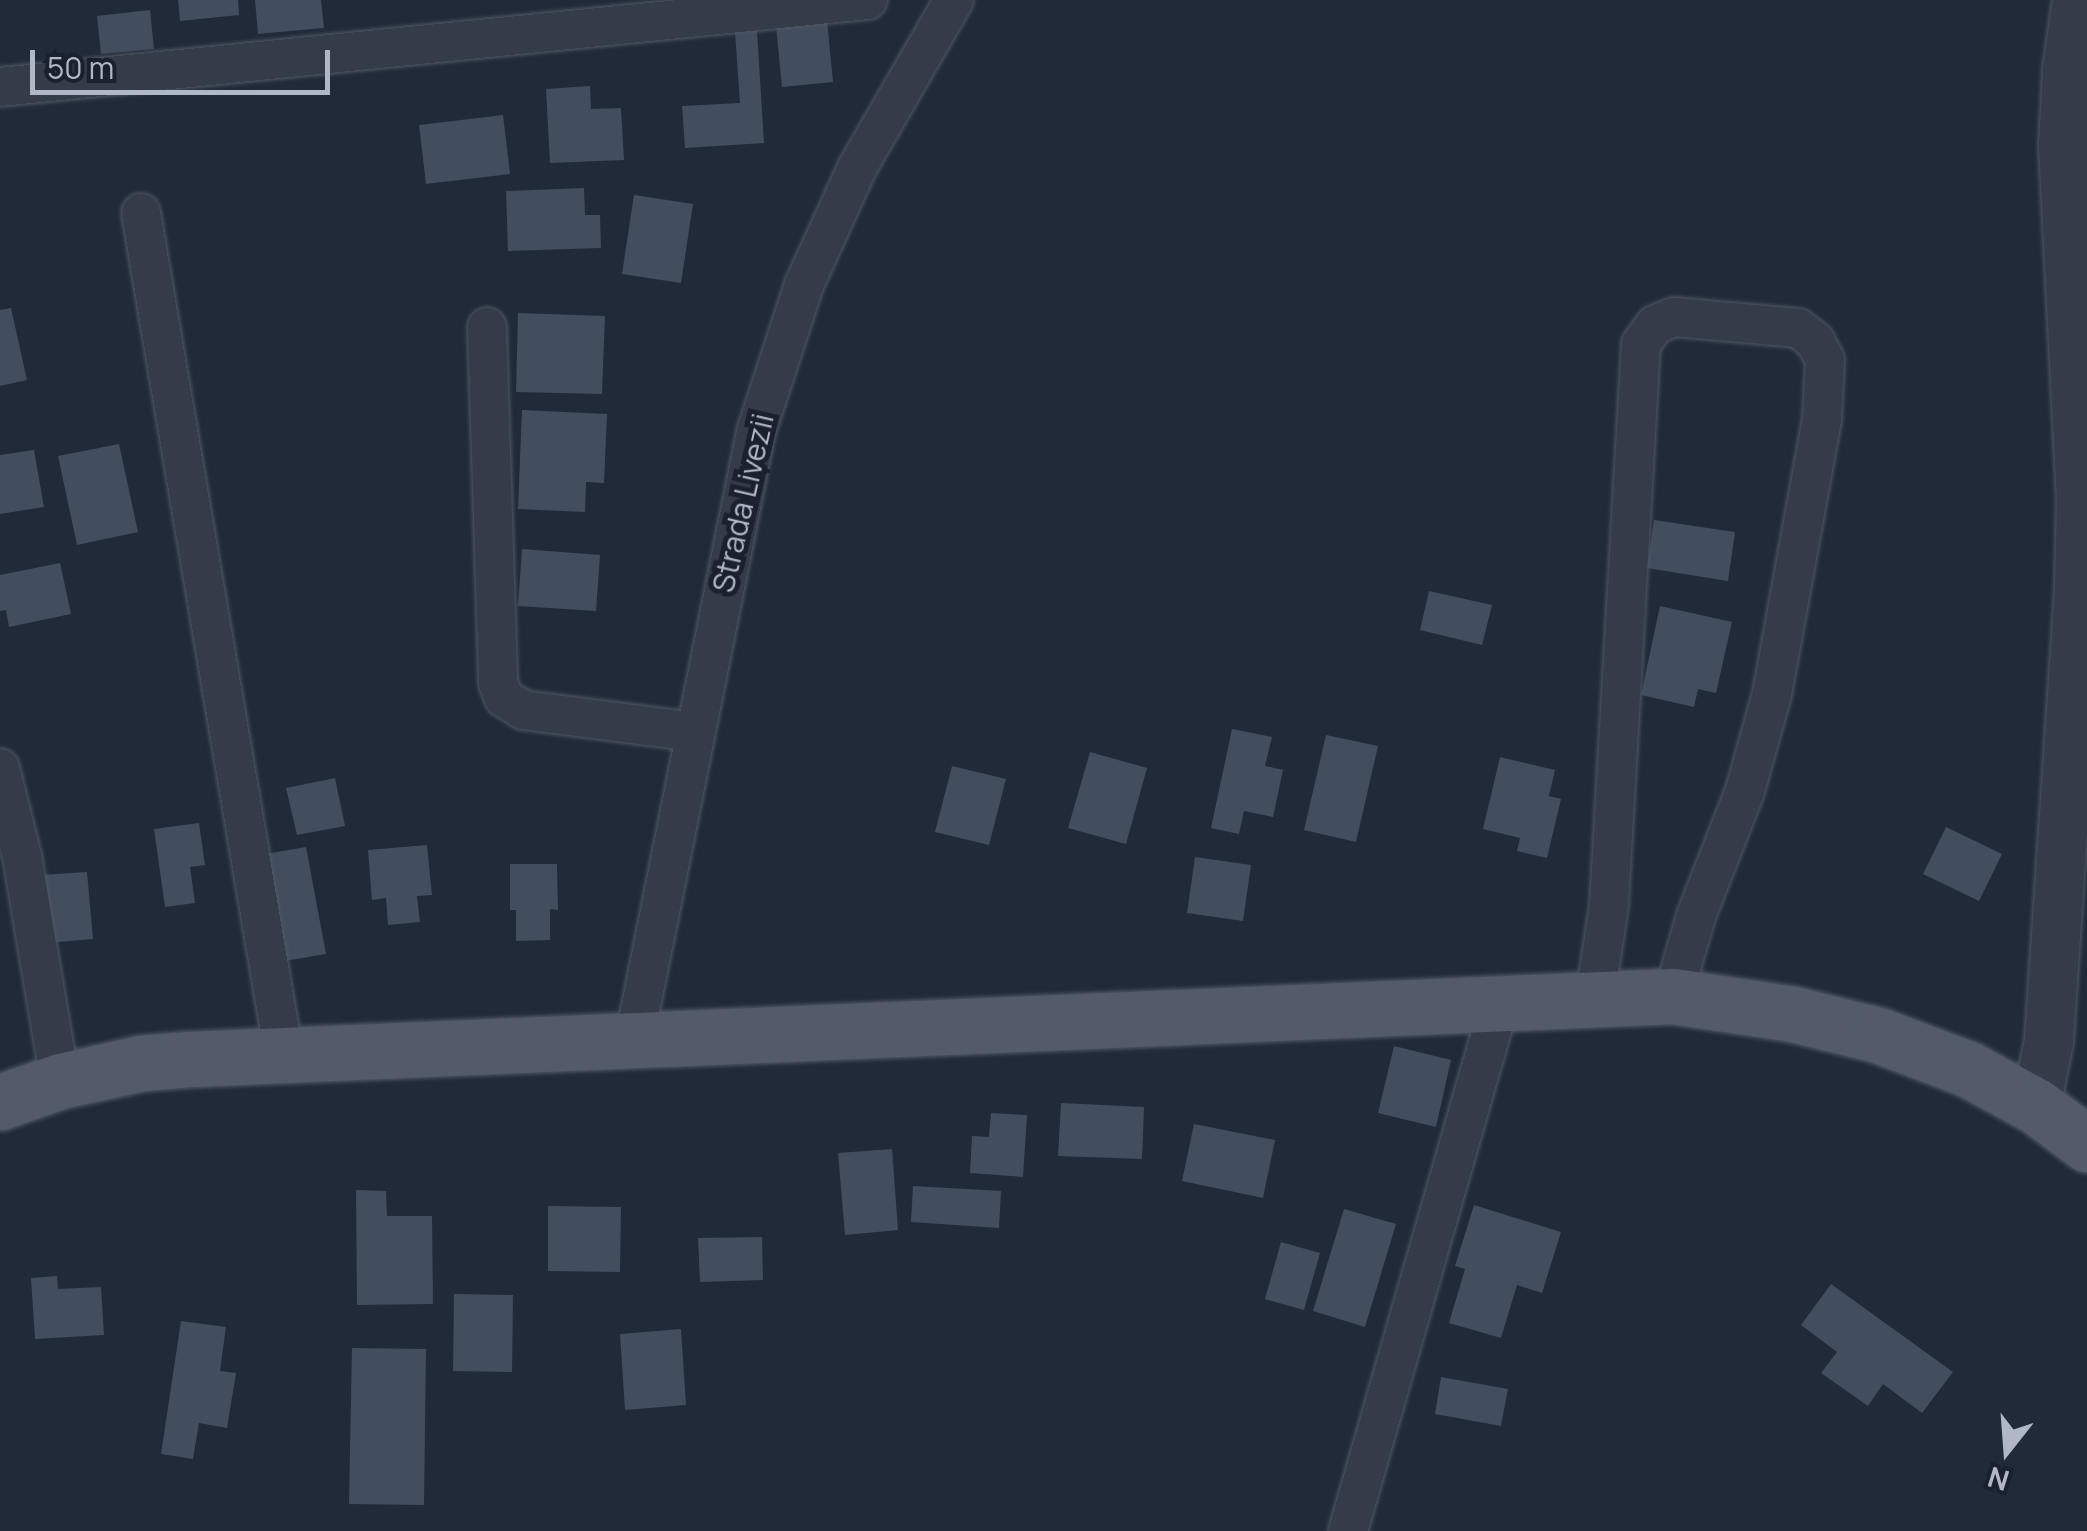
<!DOCTYPE html>
<style>
body{margin:0}
#map{position:relative;width:2087px;height:1531px;overflow:hidden;background:#212a39;font-family:Manrope,sans-serif}
div>[style]{position:absolute}
[style*='--x']{left:calc(var(--x)*1px);top:calc(var(--y)*1px);width:calc(var(--w)*1px);rotate:calc(var(--a)*1deg)}
.building>*{inset:0;background:#424d5e}
.roads{filter:drop-shadow(0 0 2px #505764) drop-shadow(0 0 2px #505764)}
.minor>*{height:38px;margin:-19px;padding:0 19px;transform-origin:19px;border-radius:19px;background:#353c49}
.tertiary>*{height:48px;margin:-24px;padding:0 24px;transform-origin:24px;border-radius:24px;background:#353c49}
.primary>*{height:55px;margin:-27.5px;padding:0 27.5px;transform-origin:27.5px;border-radius:27.5px;background:#535b6a}
span{translate:-50% -50%;white-space:nowrap;text-align:center;line-height:1.15;-webkit-text-stroke:10px #1a212e;paint-order:stroke}
.street-label{font-size:30px;color:#b0b7c6}
.north{position:absolute;left:1957px;top:1401px;width:100px;height:100px;-webkit-text-stroke:8px #1a212e;paint-order:stroke;rotate:197deg;font-size:28px;font-weight:700;line-height:40px;text-align:center;color:#b0b7c6}
.north::after{content:'';display:block;margin:auto;width:35px;height:45px;background:#b0b7c6;clip-path:polygon(50% 0,100% 100%,50% 72%,0 100%)}
.scale{position:absolute;left:30px;top:50px;width:300px;height:45px;box-sizing:border-box;border:5px solid #b0b7c6;border-top:0;padding-left:12px;font-size:30px;line-height:35px;white-space:nowrap;color:#b0b7c6;-webkit-text-stroke:8px #1a212e;paint-order:stroke}
</style>
<div id="map">
<div class="building">
<i style="clip-path:polygon(178px 0,238px 0,239px 15px,180px 21px)"></i>
<i style="clip-path:polygon(255px 0,321px 0,324px 28px,258px 34px)"></i>
<i style="clip-path:polygon(150px 10px,154px 49px,101px 54px,97px 16px)"></i>
<i style="clip-path:polygon(827px 20px,833px 82px,782px 87px,776px 26px)"></i>
<i style="clip-path:polygon(757px 31px,764px 143px,685px 148px,682px 106px,740px 103px,735px 32px)"></i>
<i style="clip-path:polygon(590px 86px,591px 109px,621px 108px,624px 160px,550px 163px,546px 89px)"></i>
<i style="clip-path:polygon(503px 115px,510px 174px,426px 184px,419px 125px)"></i>
<i style="clip-path:polygon(584px 188px,585px 215px,600px 215px,601px 248px,508px 251px,506px 191px)"></i>
<i style="clip-path:polygon(634px 195px,693px 204px,681px 283px,622px 274px)"></i>
<i style="clip-path:polygon(11px 308px,27px 380px,0 386px,0 310px)"></i>
<i style="clip-path:polygon(518px 313px,605px 316px,602px 394px,516px 392px)"></i>
<i style="clip-path:polygon(522px 410px,607px 414px,604px 483px,586px 482px,585px 512px,518px 509px)"></i>
<i style="clip-path:polygon(119px 444px,138px 532px,77px 545px,58px 456px)"></i>
<i style="clip-path:polygon(34px 450px,44px 507px,0 514px,0 455px)"></i>
<i style="clip-path:polygon(1654px 520px,1735px 532px,1728px 581px,1647px 568px)"></i>
<i style="clip-path:polygon(522px 549px,600px 555px,596px 611px,518px 606px)"></i>
<i style="clip-path:polygon(60px 563px,71px 614px,9px 627px,6px 610px,0 611px,0 575px)"></i>
<i style="clip-path:polygon(1429px 591px,1492px 605px,1482px 645px,1420px 630px)"></i>
<i style="clip-path:polygon(1660px 606px,1732px 622px,1716px 693px,1698px 689px,1694px 707px,1641px 695px)"></i>
<i style="clip-path:polygon(1232px 729px,1272px 737px,1265px 766px,1283px 770px,1273px 817px,1244px 811px,1239px 834px,1211px 828px)"></i>
<i style="clip-path:polygon(1326px 735px,1378px 746px,1356px 842px,1304px 830px)"></i>
<i style="clip-path:polygon(1090px 752px,1147px 768px,1126px 844px,1068px 828px)"></i>
<i style="clip-path:polygon(1500px 757px,1555px 770px,1549px 796px,1561px 799px,1547px 858px,1517px 851px,1520px 838px,1483px 829px)"></i>
<i style="clip-path:polygon(952px 766px,1006px 779px,989px 845px,935px 832px)"></i>
<i style="clip-path:polygon(335px 778px,345px 826px,297px 835px,286px 788px)"></i>
<i style="clip-path:polygon(199px 823px,205px 865px,190px 867px,195px 903px,165px 907px,154px 829px)"></i>
<i style="clip-path:polygon(1946px 827px,2002px 854px,1979px 901px,1923px 874px)"></i>
<i style="clip-path:polygon(427px 845px,432px 895px,417px 896px,420px 922px,388px 925px,386px 898px,372px 900px,368px 850px)"></i>
<i style="clip-path:polygon(306px 847px,326px 954px,285px 961px,265px 854px)"></i>
<i style="clip-path:polygon(1195px 857px,1251px 865px,1243px 921px,1187px 913px)"></i>
<i style="clip-path:polygon(510px 864px,557px 864px,558px 910px,550px 909px,550px 940px,516px 941px,516px 910px,510px 910px)"></i>
<i style="clip-path:polygon(87px 872px,93px 939px,46px 943px,41px 875px)"></i>
<i style="clip-path:polygon(1394px 1046px,1451px 1060px,1436px 1127px,1378px 1113px)"></i>
<i style="clip-path:polygon(1061px 1103px,1144px 1107px,1142px 1159px,1058px 1156px)"></i>
<i style="clip-path:polygon(991px 1113px,1027px 1115px,1023px 1177px,970px 1173px,972px 1136px,989px 1137px)"></i>
<i style="clip-path:polygon(1194px 1124px,1275px 1140px,1263px 1198px,1182px 1181px)"></i>
<i style="clip-path:polygon(892px 1149px,898px 1230px,845px 1235px,838px 1153px)"></i>
<i style="clip-path:polygon(913px 1186px,1001px 1191px,999px 1228px,911px 1222px)"></i>
<i style="clip-path:polygon(356px 1190px,386px 1191px,387px 1216px,432px 1216px,433px 1304px,357px 1305px)"></i>
<i style="clip-path:polygon(1474px 1205px,1561px 1232px,1542px 1293px,1517px 1285px,1501px 1338px,1449px 1323px,1465px 1269px,1455px 1266px)"></i>
<i style="clip-path:polygon(548px 1206px,621px 1207px,620px 1272px,548px 1271px)"></i>
<i style="clip-path:polygon(1344px 1209px,1396px 1224px,1365px 1327px,1313px 1311px)"></i>
<i style="clip-path:polygon(762px 1237px,763px 1280px,700px 1282px,698px 1238px)"></i>
<i style="clip-path:polygon(1281px 1242px,1320px 1253px,1304px 1310px,1265px 1299px)"></i>
<i style="clip-path:polygon(57px 1276px,58px 1289px,101px 1287px,104px 1335px,35px 1339px,31px 1278px)"></i>
<i style="clip-path:polygon(1831px 1284px,1953px 1372px,1922px 1413px,1883px 1384px,1868px 1406px,1821px 1373px,1837px 1352px,1801px 1325px)"></i>
<i style="clip-path:polygon(454px 1294px,513px 1295px,512px 1372px,453px 1371px)"></i>
<i style="clip-path:polygon(181px 1321px,226px 1327px,220px 1371px,236px 1373px,227px 1428px,199px 1423px,193px 1459px,161px 1454px)"></i>
<i style="clip-path:polygon(681px 1329px,686px 1405px,625px 1410px,620px 1334px)"></i>
<i style="clip-path:polygon(352px 1348px,426px 1349px,424px 1505px,349px 1504px)"></i>
<i style="clip-path:polygon(1441px 1377px,1508px 1389px,1501px 1426px,1435px 1414px)"></i>
</div>
<div class="roads">
<div class="minor">
<i style="--x:0;--y:87;--w:872;--a:-5.72"></i>
<i style="--x:141;--y:213;--w:854;--a:80.36"></i>
<i style="--x:487;--y:327;--w:356;--a:88.2"></i>
<i style="--x:498;--y:683;--w:16;--a:68"></i>
<i style="--x:504;--y:698;--w:22;--a:32"></i>
<i style="--x:523;--y:710;--w:173;--a:7.3"></i>
<i style="--x:0;--y:768;--w:91;--a:76"></i>
<i style="--x:22;--y:856;--w:228;--a:80.4"></i>
<i style="--x:1595;--y:997;--w:93;--a:-81.3"></i>
<i style="--x:1609;--y:905;--w:562;--a:-86.74"></i>
<i style="--x:1641;--y:344;--w:24;--a:-54"></i>
<i style="--x:1655;--y:325;--w:21;--a:-23"></i>
<i style="--x:1674;--y:317;--w:124;--a:5.1"></i>
<i style="--x:1798;--y:328;--w:21;--a:37"></i>
<i style="--x:1815;--y:341;--w:21;--a:62"></i>
<i style="--x:1825;--y:360;--w:59;--a:92.9"></i>
<i style="--x:1822;--y:419;--w:280;--a:100.3"></i>
<i style="--x:1772;--y:694;--w:101;--a:105.6"></i>
<i style="--x:1745;--y:791;--w:134;--a:111.4"></i>
<i style="--x:1696;--y:916;--w:83;--a:106"></i>
<i style="--x:634;--y:1041;--w:621;--a:-78.67"></i>
<i style="--x:756;--y:432;--w:155;--a:-71.9"></i>
<i style="--x:804;--y:285;--w:128;--a:-65.6"></i>
<i style="--x:857;--y:168;--w:194;--a:-60"></i>
<i style="--x:1348;--y:1531;--w:550;--a:-73.97"></i>
</div>
<div class="tertiary">
<i style="--x:2036;--y:1106;--w:66;--a:-78.7"></i>
<i style="--x:2049;--y:1041;--w:456;--a:-86.2"></i>
<i style="--x:2079;--y:586;--w:85;--a:-88.7"></i>
<i style="--x:2081;--y:501;--w:355;--a:-92.9"></i>
<i style="--x:2063;--y:146;--w:76;--a:-87"></i>
<i style="--x:2067;--y:70;--w:71;--a:-81.9"></i>
</div>
<div class="primary">
<i style="--x:0;--y:1102;--w:64;--a:-19.3"></i>
<i style="--x:60;--y:1081;--w:83;--a:-12.5"></i>
<i style="--x:141;--y:1063;--w:49;--a:-4.7"></i>
<i style="--x:190;--y:1059;--w:1484;--a:-2.43"></i>
<i style="--x:1673;--y:996;--w:121;--a:8.5"></i>
<i style="--x:1793;--y:1014;--w:88;--a:13.9"></i>
<i style="--x:1878;--y:1035;--w:96;--a:20.7"></i>
<i style="--x:1968;--y:1069;--w:77;--a:28.6"></i>
<i style="--x:2036;--y:1106;--w:64;--a:36.7"></i>
</div>
</div>
<div class="street-label">
<span style="left:743px;top:503px;rotate:-77deg">Strada Livezii</span>
</div>
<div class="north">N</div>
<div class="scale">50 m</div>
</div>
